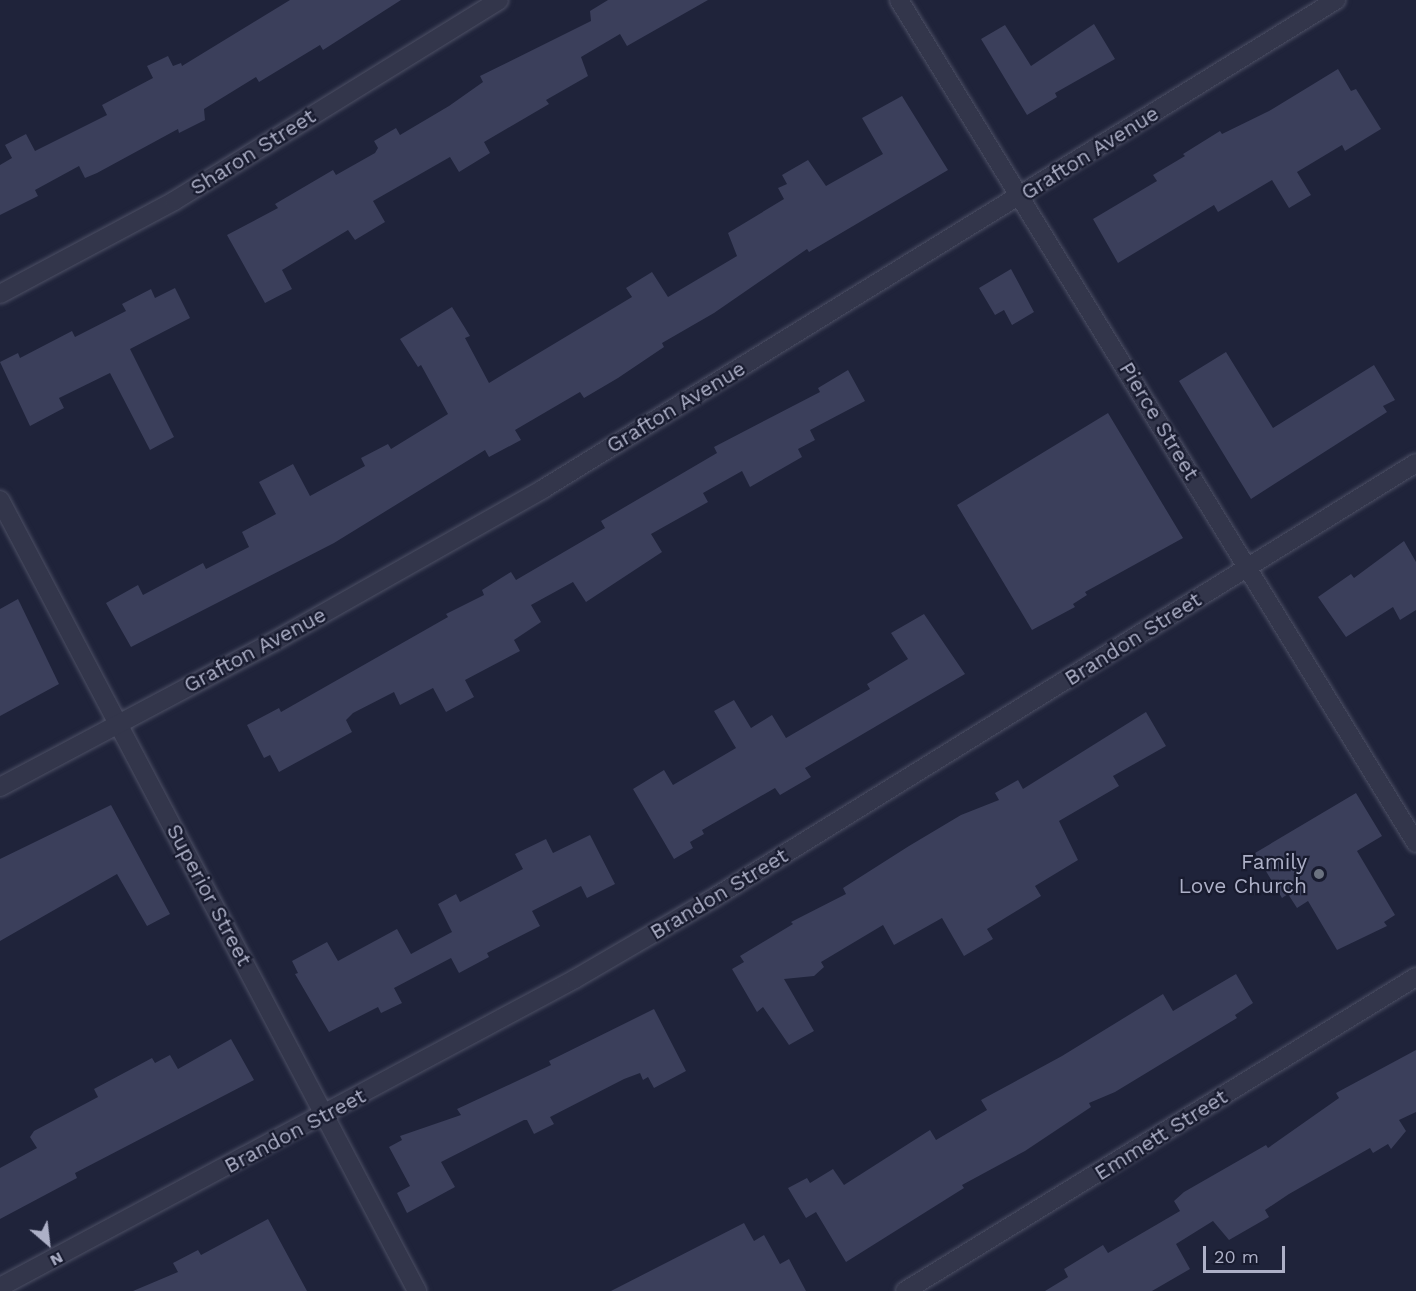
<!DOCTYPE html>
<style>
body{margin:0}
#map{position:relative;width:1416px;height:1291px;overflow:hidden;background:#1f233a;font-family:"Work Sans",sans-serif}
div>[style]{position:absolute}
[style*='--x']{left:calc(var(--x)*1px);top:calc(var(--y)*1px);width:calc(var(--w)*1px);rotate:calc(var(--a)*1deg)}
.building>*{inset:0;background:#3b3f5b}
.roads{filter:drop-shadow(0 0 2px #4d5065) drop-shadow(0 0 2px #4d5065)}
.minor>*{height:18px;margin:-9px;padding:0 9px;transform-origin:9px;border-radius:9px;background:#33364b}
.dots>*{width:16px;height:16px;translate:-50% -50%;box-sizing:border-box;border:3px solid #181b2f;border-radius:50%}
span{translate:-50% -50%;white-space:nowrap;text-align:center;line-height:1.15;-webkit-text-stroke:4.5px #181b2f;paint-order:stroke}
.street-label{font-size:21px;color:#adb0c7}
.poi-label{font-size:21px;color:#adb0c7}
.right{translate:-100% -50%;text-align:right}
.north{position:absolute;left:18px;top:1213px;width:60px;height:60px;-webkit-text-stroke:4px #181b2f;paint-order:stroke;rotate:152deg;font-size:16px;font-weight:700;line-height:24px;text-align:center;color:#adb0c7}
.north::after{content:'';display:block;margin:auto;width:21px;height:27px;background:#adb0c7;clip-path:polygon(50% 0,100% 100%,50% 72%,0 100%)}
.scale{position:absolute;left:1203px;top:1246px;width:82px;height:27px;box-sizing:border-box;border:3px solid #adb0c7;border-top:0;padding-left:8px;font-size:18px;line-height:21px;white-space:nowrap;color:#adb0c7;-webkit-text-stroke:4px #181b2f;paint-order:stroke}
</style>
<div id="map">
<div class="building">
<i style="clip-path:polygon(290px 0,401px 0,323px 50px,320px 45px,259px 82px,256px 77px,204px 109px,205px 120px,179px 133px,178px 129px,97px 173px,85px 178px,79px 166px,35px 190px,38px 196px,0 215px,0 165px,12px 158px,5px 145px,26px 134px,35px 151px,107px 115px,102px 105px,153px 78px,147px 66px,168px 56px,173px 66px,181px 63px,182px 66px)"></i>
<i style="clip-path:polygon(608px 0,708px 0,627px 46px,620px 34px,581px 57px,588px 76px,546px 100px,549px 104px,484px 142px,490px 153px,459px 172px,450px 157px,373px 201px,385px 222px,355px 240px,348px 230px,282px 270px,292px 289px,265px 303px,227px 235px,278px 208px,275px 204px,333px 170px,336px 175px,375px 153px,378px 148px,374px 141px,396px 128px,400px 135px,449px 106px,483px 82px,480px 76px,591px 21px,590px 11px)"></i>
<i style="clip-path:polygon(1094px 24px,1115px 59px,1055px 93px,1057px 97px,1027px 115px,981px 39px,1005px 25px,1031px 66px)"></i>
<i style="clip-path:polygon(1338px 69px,1351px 91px,1356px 89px,1381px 129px,1345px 151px,1342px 145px,1297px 172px,1311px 195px,1289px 208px,1272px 180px,1218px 212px,1214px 205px,1118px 263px,1093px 219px,1157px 181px,1153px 175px,1185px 156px,1183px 154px,1220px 131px,1222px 134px,1269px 111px)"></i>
<i style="clip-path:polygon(902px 96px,948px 170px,809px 252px,807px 249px,714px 313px,662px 343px,664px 347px,618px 378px,584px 398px,580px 392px,515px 430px,521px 440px,489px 457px,485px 450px,334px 543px,131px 647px,106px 603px,138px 585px,143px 595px,203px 563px,206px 569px,249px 547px,242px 532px,276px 514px,259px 482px,293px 464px,310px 496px,365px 466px,361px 458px,388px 444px,391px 449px,448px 414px,421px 365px,418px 367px,400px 339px,452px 307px,470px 336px,465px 338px,489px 383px,632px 297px,626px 288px,652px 272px,668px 297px,737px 256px,728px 233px,784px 199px,778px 188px,787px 184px,782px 175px,808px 160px,826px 186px,883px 154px,862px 118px)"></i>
<i style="clip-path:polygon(1011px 269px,1034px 312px,1012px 325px,1004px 310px,995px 315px,979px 288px)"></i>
<i style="clip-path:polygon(175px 288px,190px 318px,130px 349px,174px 437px,150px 450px,110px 373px,59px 398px,64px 408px,30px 426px,0 362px,18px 353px,20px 358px,72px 331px,75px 337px,126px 311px,122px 304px,151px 289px,155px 298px)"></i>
<i style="clip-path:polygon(1226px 352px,1273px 428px,1374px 365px,1395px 400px,1383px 406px,1387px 412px,1251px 499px,1179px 381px)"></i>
<i style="clip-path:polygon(848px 370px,865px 401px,810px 430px,815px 440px,798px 449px,802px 457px,750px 487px,742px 471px,703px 493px,708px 502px,651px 534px,662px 552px,586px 602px,573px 582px,531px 605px,541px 622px,514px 640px,520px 651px,465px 680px,474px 697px,446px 712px,433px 688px,400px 705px,394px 692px,353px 713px,346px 720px,352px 732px,279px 772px,270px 755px,264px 758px,247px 725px,279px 708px,281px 712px,448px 617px,446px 614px,484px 595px,482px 590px,511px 572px,516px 580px,605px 528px,601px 521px,717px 453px,714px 447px,820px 392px,818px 388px)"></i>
<i style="clip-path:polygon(1108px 413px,1183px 538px,1085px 592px,1087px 595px,1073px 604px,1075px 607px,1032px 630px,957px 505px)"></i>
<i style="clip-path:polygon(1404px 541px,1416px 562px,1416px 610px,1400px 620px,1393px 607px,1346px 637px,1318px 597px,1351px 574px,1354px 578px)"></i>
<i style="clip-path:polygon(18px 599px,59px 684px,0 716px,0 609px)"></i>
<i style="clip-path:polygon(924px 614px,965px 674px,805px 768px,811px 777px,780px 795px,775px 788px,702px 830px,704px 834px,690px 842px,693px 848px,674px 859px,633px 789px,664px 770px,673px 785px,736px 748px,714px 711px,734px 700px,751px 728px,772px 715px,786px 738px,870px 689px,867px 684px,908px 659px,891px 633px)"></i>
<i style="clip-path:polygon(1146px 712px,1166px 746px,1113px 776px,1119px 786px,1059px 821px,1078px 860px,1035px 886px,1041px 896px,987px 929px,993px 939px,964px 956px,942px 918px,894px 945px,883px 925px,821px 962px,824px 967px,814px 976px,784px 979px,814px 1031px,789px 1045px,763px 1007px,757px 1012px,732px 969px,744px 962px,740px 956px,793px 924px,791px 922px,846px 894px,843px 888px,909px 846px,961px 815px,999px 800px,995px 793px,1018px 780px,1023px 789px)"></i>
<i style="clip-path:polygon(1356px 793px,1382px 836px,1357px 851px,1395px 915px,1384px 922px,1387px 926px,1337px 950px,1308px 901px,1297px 908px,1288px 894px,1282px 898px,1255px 853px)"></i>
<i style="clip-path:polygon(111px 805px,170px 914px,147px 926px,117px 874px,0 941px,0 859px)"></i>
<i style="clip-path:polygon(590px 835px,615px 884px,587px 898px,581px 886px,532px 911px,540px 926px,487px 953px,489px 957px,459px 973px,451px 958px,394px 988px,402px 1003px,381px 1013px,378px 1007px,329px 1032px,295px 974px,298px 973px,292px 961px,327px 942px,338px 961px,397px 929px,411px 954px,452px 932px,438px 904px,456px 894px,460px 902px,523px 869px,515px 854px,546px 839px,553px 853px)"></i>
<i style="clip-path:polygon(1236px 974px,1253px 1003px,1235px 1015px,1237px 1018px,1115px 1092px,1089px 1103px,1091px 1107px,1025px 1151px,962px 1185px,964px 1188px,846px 1262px,816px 1212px,806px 1218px,788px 1188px,807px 1178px,810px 1183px,833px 1169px,844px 1185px,930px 1130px,936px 1140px,987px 1110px,981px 1100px,1062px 1056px,1163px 994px,1173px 1011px)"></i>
<i style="clip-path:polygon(654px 1009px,686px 1071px,654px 1088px,648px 1077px,643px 1080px,640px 1073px,624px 1079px,550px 1117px,554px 1124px,534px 1134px,527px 1120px,524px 1120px,441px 1162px,455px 1187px,407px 1213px,397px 1193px,410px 1186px,389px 1147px,402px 1140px,400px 1136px,461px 1115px,457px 1109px,551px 1065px,549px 1061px)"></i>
<i style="clip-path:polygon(231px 1039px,254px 1080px,75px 1173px,77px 1178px,0 1219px,0 1168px,37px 1148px,30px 1137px,34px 1131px,98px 1097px,94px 1089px,152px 1058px,155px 1063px,170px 1055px,178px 1069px)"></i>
<i style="clip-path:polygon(1416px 1050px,1416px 1112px,1399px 1120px,1406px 1131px,1391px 1149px,1388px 1144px,1373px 1153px,1370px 1148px,1289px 1194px,1265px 1210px,1269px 1217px,1229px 1240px,1213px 1221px,1176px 1244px,1190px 1269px,1152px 1291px,1045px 1291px,1068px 1277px,1064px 1269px,1103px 1245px,1108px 1253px,1180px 1211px,1174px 1201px,1184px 1192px,1266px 1145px,1268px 1148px,1339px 1098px,1336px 1093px)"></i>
<i style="clip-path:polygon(268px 1219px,307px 1291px,133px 1291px,178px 1272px,173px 1263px,198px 1250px,201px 1255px)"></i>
<i style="clip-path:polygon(744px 1223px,754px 1241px,764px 1235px,780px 1264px,789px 1259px,806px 1291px,611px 1291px)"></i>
</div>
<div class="roads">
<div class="minor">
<i style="--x:899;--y:0;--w:989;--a:58.48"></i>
<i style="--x:0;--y:294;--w:197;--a:-28.1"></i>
<i style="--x:174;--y:201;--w:382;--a:-31.7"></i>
<i style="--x:0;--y:500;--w:894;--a:62.2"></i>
<i style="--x:0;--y:787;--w:309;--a:-28"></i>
<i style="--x:273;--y:642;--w:310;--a:-29.5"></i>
<i style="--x:543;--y:489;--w:932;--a:-31.66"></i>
<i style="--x:0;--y:1287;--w:652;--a:-28.18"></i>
<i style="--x:575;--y:979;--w:159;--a:-30.3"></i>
<i style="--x:712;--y:899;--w:828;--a:-31.77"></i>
<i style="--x:905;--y:1291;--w:600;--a:-31.57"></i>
</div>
</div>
<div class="dots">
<i style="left:1319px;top:874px;background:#6b7280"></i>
</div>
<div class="street-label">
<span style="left:253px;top:152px;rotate:-32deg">Sharon Street</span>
<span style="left:1090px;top:153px;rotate:-32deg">Grafton Avenue</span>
<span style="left:676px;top:407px;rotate:-31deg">Grafton Avenue</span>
<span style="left:1159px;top:421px;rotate:59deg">Pierce Street</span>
<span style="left:1133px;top:639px;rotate:-32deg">Brandon Street</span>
<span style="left:255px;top:650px;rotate:-28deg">Grafton Avenue</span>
<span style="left:719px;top:894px;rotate:-31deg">Brandon Street</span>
<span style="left:209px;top:895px;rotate:62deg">Superior Street</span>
<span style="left:295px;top:1131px;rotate:-28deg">Brandon Street</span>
<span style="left:1161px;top:1135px;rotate:-32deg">Emmett Street</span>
</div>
<div class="poi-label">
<span class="right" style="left:1307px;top:874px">Family<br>Love Church</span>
</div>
<div class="north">N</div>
<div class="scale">20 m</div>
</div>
